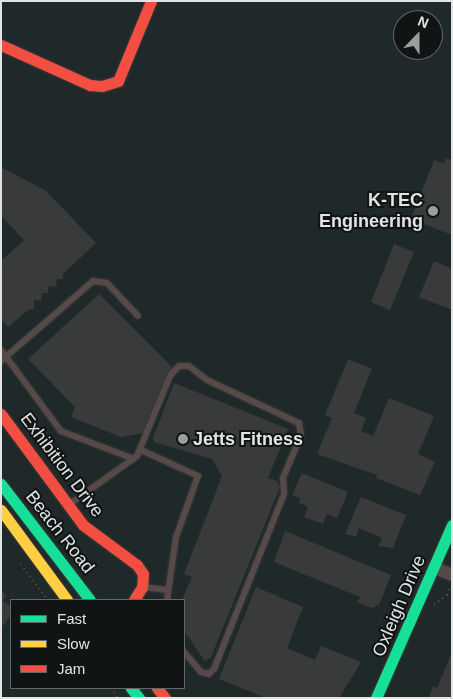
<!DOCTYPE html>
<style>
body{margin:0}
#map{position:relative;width:453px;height:699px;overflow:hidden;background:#1a1c1c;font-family:Arial,sans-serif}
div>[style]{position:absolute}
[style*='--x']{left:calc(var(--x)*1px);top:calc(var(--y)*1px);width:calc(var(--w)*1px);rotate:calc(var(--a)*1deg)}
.built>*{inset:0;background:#20292a}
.building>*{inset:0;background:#393b3b}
.path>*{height:2px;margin-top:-1px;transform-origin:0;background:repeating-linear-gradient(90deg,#57514f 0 1px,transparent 0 5px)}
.roads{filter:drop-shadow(0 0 1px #363838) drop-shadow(0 0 1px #363838)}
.lane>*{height:6px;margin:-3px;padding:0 3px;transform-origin:3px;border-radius:3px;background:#564a48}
.street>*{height:12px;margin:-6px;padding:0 6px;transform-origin:6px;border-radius:6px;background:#564a48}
.fast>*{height:11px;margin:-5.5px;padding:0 5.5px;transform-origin:5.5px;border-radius:5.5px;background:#16e098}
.slow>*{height:11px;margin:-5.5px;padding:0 5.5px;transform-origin:5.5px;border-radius:5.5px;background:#ffcf43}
.jam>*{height:11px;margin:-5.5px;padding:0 5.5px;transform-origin:5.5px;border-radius:5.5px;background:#f24e42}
.dots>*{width:14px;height:14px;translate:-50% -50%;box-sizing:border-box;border:2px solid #101414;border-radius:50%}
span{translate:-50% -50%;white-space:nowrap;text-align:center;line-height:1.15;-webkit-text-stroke:4px #101414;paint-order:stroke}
.poi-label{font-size:18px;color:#e2e4e4;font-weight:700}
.right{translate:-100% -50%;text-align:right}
.left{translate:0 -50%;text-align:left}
.street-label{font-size:18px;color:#e2e4e4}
.frame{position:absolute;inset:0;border:2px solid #e2e4e4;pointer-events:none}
.legend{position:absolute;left:10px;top:599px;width:175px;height:90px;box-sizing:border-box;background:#101414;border:1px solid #646767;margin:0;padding:6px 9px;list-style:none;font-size:15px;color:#e2e4e4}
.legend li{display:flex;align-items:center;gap:10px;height:25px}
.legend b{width:25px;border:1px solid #646767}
.north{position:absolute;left:393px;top:10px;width:50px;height:50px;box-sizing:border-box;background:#101414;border:1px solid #646767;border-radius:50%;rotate:22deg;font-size:14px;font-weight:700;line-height:20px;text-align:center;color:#e2e4e4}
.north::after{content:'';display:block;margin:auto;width:18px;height:22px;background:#9c9e9e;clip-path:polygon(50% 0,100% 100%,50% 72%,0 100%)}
</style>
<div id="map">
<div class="built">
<i style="clip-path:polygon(evenodd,1px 1px,452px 1px,452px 698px,1px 698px,1px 1px,403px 20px,433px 20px,433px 50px,403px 50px,403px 20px,1px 1px,11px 600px,184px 600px,184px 688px,11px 688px,11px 600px)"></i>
</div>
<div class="building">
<i style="clip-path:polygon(446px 158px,452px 161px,452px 235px,411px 219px,434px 160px,444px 163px)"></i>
<i style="clip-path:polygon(1px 167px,46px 191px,96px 243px,63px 274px,63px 279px,57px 279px,56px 286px,48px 287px,48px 293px,42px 293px,41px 301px,34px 300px,34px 309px,29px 309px,8px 327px,1px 320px,1px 261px,24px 240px,1px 216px)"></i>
<i style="clip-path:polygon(394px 244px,414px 252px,390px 310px,371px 302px)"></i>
<i style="clip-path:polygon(434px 261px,452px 269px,452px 310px,419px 297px)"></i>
<i style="clip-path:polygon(99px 294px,173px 368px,144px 433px,121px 437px,71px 417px,75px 407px,28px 359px)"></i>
<i style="clip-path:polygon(348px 359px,372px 369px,354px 413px,366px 418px,361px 431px,373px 436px,389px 398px,434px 416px,418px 454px,435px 462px,420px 495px,376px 478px,377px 475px,317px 454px,332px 418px,325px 415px)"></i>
<i style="clip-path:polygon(174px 383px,288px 429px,268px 478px,277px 481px,280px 487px,211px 657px,205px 661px,184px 631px,182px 600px,192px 577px,184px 574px,222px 476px,212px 459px,154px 442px,153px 438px)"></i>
<i style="clip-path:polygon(302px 473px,348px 492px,337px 518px,327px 514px,323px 524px,304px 517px,308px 507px,299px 503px,300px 498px,292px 495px)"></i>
<i style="clip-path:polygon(361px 497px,406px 515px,393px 548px,378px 546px,382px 538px,359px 528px,356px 537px,345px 534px)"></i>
<i style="clip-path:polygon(285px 531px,391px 575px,379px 605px,371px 608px,357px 602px,360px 597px,274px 562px)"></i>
<i style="clip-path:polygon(256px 587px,303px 607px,287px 648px,315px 660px,321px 646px,361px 662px,339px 698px,266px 698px,219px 679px)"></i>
<i style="clip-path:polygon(1px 591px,7px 595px,3px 601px,11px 607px,11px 615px,1px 628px)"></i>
<i style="clip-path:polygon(452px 652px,452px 698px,429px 698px,433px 686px,437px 688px)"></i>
</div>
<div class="path">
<i style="--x:21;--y:564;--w:45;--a:53.1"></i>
<i style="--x:434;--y:604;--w:16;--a:-35"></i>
<i style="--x:447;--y:595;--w:9;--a:-72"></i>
<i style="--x:111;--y:688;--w:13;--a:51"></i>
</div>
<div class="roads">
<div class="lane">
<i style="--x:1;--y:350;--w:101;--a:53.5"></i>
<i style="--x:61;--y:431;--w:78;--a:21"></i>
<i style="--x:1;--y:361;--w:122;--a:-41"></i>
<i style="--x:93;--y:281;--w:14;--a:8"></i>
<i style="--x:107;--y:283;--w:45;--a:46.8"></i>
<i style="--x:141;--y:450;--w:63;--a:24.5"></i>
<i style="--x:198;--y:476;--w:65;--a:109.8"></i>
<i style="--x:176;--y:537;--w:64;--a:98.1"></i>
<i style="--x:70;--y:504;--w:82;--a:-35.6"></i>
<i style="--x:137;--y:456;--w:87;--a:-67.6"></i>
<i style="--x:170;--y:376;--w:13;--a:-48"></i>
<i style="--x:179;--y:366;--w:10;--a:0"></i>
<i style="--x:189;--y:366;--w:23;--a:38"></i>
<i style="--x:207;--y:380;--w:102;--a:25.1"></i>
<i style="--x:299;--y:423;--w:12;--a:81"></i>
<i style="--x:301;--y:435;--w:47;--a:112.7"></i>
<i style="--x:283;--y:478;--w:16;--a:86"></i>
<i style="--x:284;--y:494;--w:188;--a:111.8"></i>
<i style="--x:214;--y:669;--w:7;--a:135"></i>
<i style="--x:209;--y:674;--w:8;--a:-166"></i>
<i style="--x:201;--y:672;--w:26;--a:-130"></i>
<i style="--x:143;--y:587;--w:25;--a:7"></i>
</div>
<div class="street">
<i style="--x:435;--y:568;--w:18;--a:22"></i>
</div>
<div class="fast">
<i style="--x:1;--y:484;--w:146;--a:52.5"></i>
<i style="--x:131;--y:688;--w:13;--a:51"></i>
<i style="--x:376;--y:698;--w:189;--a:-66.3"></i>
</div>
<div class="slow">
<i style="--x:1;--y:510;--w:112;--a:53.7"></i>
</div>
<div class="jam">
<i style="--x:1;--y:45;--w:98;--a:24.2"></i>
<i style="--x:90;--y:85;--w:12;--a:5"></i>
<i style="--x:102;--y:86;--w:17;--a:-17"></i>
<i style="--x:118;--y:81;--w:87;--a:-67.6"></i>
<i style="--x:1;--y:414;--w:138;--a:53.5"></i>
<i style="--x:83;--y:525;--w:67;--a:36.5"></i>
<i style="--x:137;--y:565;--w:11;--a:56"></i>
<i style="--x:143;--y:574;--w:13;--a:94"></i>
<i style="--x:142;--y:587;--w:15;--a:122"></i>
<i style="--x:157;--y:688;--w:13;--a:51"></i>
</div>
</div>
<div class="dots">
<i style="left:433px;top:211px;background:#9c9e9e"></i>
<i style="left:183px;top:439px;background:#9c9e9e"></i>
</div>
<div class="poi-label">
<span class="right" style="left:423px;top:211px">K-TEC<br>Engineering</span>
<span class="left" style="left:193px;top:439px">Jetts Fitness</span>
</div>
<div class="street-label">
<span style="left:62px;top:465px;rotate:53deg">Exhibition Drive</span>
<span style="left:60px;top:532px;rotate:52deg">Beach Road</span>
<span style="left:399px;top:606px;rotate:-67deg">Oxleigh Drive</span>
</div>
<div class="frame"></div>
<ul class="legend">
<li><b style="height:6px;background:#16e098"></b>Fast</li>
<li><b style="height:6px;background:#ffcf43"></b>Slow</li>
<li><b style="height:6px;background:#f24e42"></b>Jam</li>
</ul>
<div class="north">N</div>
</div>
